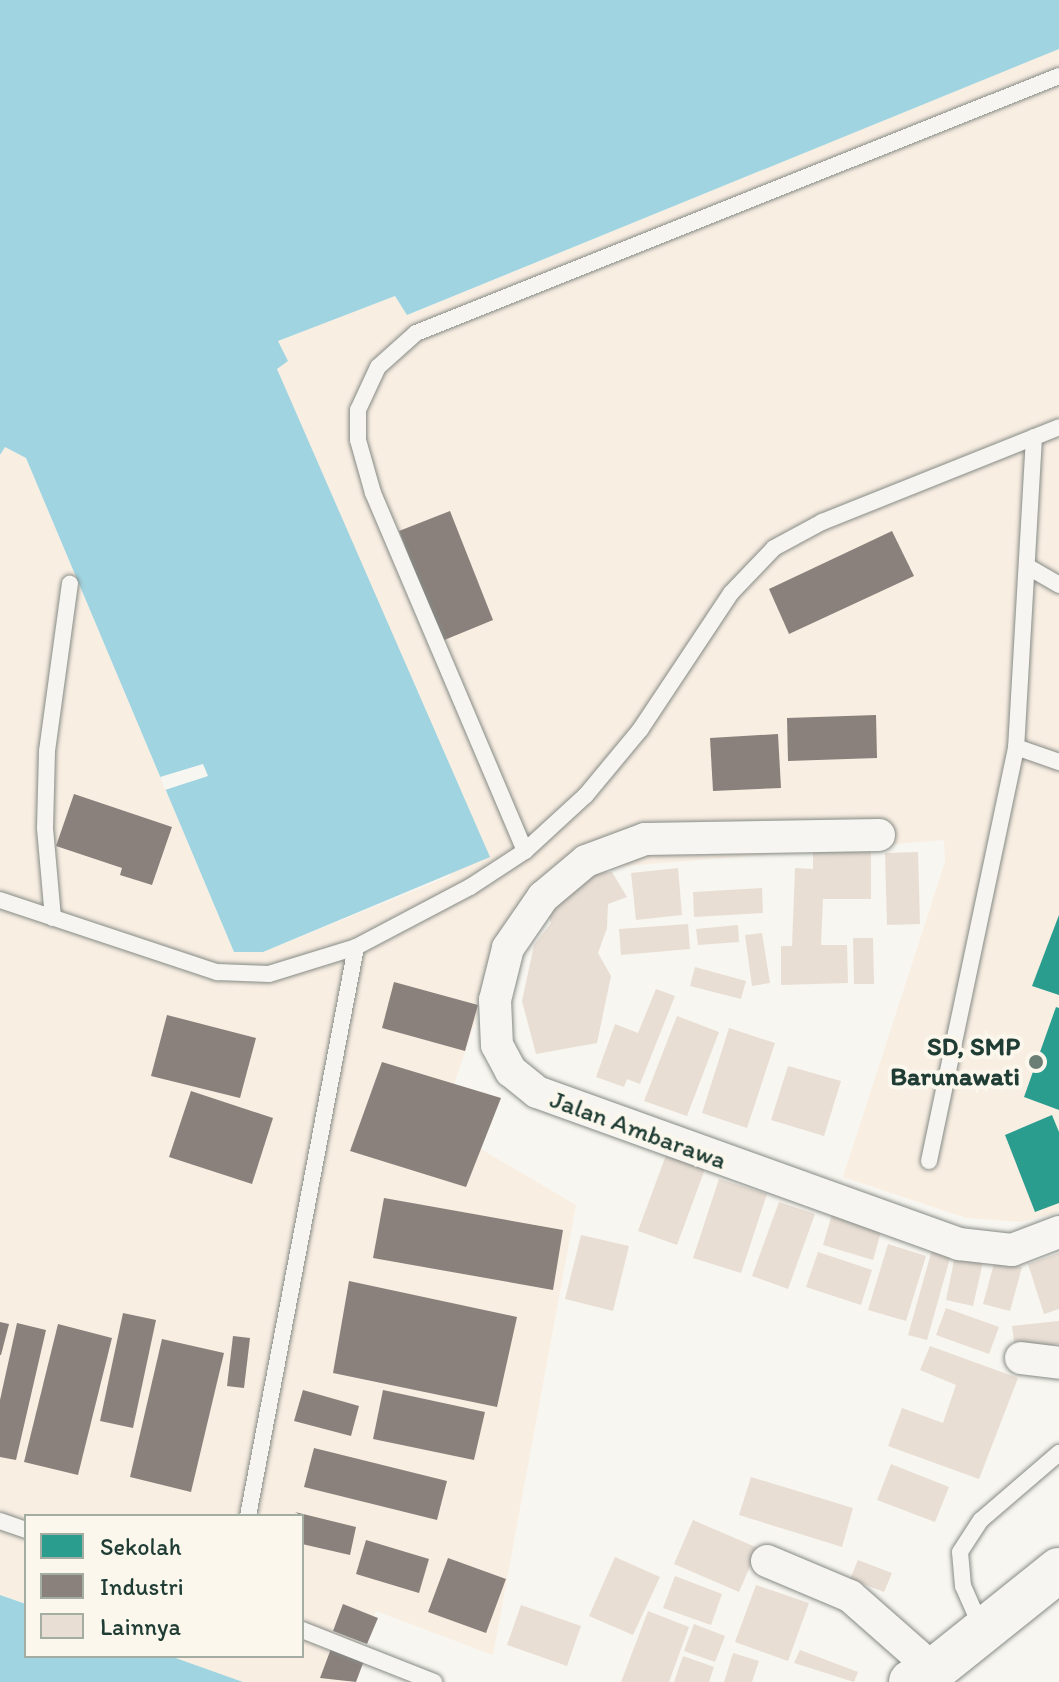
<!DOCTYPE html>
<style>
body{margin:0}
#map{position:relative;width:1059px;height:1682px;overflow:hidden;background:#f8f6f0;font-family:Itim,sans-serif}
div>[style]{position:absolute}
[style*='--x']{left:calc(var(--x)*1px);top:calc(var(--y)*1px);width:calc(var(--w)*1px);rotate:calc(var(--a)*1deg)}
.built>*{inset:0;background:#f9eee2}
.water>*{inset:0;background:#a0d4e0}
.pier>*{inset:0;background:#f8f6f0}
.schools>*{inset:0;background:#2a9d8f}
.industry>*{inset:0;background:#8a817c}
.building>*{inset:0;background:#e8ded4}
.roads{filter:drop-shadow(0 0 2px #868b86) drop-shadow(0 0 2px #868b86)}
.lane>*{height:16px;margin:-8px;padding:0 8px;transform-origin:8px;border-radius:8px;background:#f6f5f1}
.street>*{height:32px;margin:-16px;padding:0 16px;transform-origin:16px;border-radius:16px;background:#f6f5f1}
.secondary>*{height:44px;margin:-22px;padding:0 22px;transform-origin:22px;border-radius:22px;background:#f6f5f1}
.dots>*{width:22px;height:22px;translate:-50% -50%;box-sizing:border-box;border:4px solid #fbf7ec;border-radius:50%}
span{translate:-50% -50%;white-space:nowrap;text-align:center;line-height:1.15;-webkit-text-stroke:8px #fbf7ec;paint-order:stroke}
.poi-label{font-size:26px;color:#1f3d34;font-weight:700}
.right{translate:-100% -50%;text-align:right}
.street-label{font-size:26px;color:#1f3d34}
.legend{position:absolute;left:24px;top:1514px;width:280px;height:144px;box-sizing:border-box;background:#fbf7ec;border:2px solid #a3ada2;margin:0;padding:10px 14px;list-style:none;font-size:24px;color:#1f3d34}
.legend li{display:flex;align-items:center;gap:16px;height:40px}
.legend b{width:40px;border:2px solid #a3ada2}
</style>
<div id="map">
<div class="built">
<i style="clip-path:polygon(1059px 49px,1059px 1212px,1021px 1222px,966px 1218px,843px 1177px,945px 862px,944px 840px,575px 870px,513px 911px,440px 1125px,576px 1205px,493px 1655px,376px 1611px,347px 1682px,243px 1682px,170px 1656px,302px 1656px,302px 1516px,26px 1516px,26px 1604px,0 1595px,0 456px,5px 446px,26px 458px,234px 952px,263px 952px,450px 876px,277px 369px,288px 361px,278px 341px,395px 296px,408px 315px)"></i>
</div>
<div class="water">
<i style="clip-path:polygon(0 0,1059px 0,1059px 49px,407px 315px,395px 296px,278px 341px,288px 361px,277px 369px,490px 857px,263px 952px,234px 952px,26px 458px,5px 447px,0 455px)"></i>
<i style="clip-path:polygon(0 1595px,26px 1604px,26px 1656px,170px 1656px,243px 1682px,0 1682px)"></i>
</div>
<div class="pier">
<i style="clip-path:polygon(203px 764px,208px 776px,165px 790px,160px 777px)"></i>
</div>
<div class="schools">
<i style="clip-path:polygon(1059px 915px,1059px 995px,1032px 986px)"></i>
<i style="clip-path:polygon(1056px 1007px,1059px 1008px,1059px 1110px,1024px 1097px)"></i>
<i style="clip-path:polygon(1052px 1115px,1059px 1132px,1059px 1203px,1035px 1212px,1005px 1135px)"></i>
</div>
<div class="industry">
<i style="clip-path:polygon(450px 511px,493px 620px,442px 641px,399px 531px)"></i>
<i style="clip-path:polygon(892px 531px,914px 576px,789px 634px,769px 589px)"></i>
<i style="clip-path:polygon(876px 715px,877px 758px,788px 761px,787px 718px)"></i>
<i style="clip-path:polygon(778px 734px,781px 788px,713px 791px,710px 738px)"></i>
<i style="clip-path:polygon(74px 794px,172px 827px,152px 885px,120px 875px,122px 868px,56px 846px)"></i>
<i style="clip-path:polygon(394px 982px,478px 1005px,465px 1051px,382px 1028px)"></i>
<i style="clip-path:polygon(167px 1015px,256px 1038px,240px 1098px,151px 1076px)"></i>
<i style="clip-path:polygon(382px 1062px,501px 1098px,466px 1187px,350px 1151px)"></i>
<i style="clip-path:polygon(191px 1091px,273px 1118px,252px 1184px,169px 1157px)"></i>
<i style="clip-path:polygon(384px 1198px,563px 1230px,553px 1290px,373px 1258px)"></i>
<i style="clip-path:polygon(349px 1281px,517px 1317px,497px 1407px,333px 1373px)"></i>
<i style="clip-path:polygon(123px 1313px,156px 1320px,133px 1428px,100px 1421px)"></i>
<i style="clip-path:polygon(0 1322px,9px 1324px,1px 1355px,0 1355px)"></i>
<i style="clip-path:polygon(17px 1323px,46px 1330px,16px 1460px,0 1457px,0 1400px)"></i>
<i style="clip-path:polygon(58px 1324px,112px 1338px,78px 1475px,24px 1462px)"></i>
<i style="clip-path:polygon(233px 1336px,250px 1338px,244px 1388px,227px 1386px)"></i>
<i style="clip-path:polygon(162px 1339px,224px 1353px,191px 1492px,130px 1477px)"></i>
<i style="clip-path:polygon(303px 1390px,359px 1406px,351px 1436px,294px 1421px)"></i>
<i style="clip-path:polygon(383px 1390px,485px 1412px,474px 1460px,373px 1439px)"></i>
<i style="clip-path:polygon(314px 1448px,447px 1481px,437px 1520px,304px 1487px)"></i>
<i style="clip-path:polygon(295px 1512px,356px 1527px,350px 1555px,302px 1544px,302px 1516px)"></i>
<i style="clip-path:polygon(366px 1540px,429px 1559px,419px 1593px,356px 1574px)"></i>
<i style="clip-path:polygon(448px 1558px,506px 1579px,486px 1633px,428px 1612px)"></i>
<i style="clip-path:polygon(343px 1604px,378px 1618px,367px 1644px,333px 1631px)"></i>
<i style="clip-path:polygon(332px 1646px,365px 1658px,356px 1682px,320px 1678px)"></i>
</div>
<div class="building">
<i style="clip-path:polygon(871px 851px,871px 899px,823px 899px,821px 945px,847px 945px,848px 983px,781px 985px,781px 946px,792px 946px,795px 868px,813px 869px,813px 852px)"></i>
<i style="clip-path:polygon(918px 852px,920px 924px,887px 925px,885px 853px)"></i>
<i style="clip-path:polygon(678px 868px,682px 915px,636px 920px,631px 873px)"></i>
<i style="clip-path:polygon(612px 872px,627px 897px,608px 904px,607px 928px,598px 953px,611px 976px,597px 1043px,536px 1054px,522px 1001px,534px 945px,551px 923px,546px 907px,572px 875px)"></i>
<i style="clip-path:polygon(762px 888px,763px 913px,694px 917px,693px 892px)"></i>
<i style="clip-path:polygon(688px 924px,690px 949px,621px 955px,619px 929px)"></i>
<i style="clip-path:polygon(738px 925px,739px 942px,698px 945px,696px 929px)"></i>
<i style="clip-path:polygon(762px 933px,770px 983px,752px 986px,745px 935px)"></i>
<i style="clip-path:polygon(853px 938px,873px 938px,874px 984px,854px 984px)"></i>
<i style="clip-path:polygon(695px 967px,746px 981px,741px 999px,690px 986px)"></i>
<i style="clip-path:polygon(656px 989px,675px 996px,640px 1084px,627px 1079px,624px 1087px,596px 1077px,615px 1024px,638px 1033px)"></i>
<i style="clip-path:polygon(677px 1016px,719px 1032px,687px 1116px,644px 1101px)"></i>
<i style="clip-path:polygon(729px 1028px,775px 1043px,747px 1128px,702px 1113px)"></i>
<i style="clip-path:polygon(788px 1066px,841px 1081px,824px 1136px,771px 1120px)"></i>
<i style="clip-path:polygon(669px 1147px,708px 1161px,677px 1245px,638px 1231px)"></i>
<i style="clip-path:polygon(719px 1179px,767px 1194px,741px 1273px,693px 1258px)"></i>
<i style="clip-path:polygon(779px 1202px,815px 1214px,788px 1289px,752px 1276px)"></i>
<i style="clip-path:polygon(832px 1214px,882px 1228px,873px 1260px,823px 1245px)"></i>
<i style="clip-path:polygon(581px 1235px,629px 1246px,613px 1311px,565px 1299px)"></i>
<i style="clip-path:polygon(935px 1239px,954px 1244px,927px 1340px,908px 1335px)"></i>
<i style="clip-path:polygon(888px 1244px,926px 1256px,906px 1321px,868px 1310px)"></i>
<i style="clip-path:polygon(818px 1252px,872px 1270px,861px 1305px,806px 1287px)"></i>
<i style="clip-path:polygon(1059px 1253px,1059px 1309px,1044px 1314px,1028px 1264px)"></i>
<i style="clip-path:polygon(955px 1256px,983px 1262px,973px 1306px,946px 1300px)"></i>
<i style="clip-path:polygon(995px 1260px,1022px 1267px,1010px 1311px,983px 1304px)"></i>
<i style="clip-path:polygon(946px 1308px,999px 1327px,989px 1354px,936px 1335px)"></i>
<i style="clip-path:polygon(1059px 1321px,1059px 1344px,1015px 1349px,1012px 1326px)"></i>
<i style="clip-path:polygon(930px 1346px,1018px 1378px,979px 1479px,888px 1446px,902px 1408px,943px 1423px,956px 1385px,920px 1370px)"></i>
<i style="clip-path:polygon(891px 1464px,949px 1487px,935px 1522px,877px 1500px)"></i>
<i style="clip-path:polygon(751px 1477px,853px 1508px,842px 1547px,739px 1515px)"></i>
<i style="clip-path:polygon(693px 1520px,758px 1548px,739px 1592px,674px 1564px)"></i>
<i style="clip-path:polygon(615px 1557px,660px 1577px,633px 1635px,589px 1616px)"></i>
<i style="clip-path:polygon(858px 1560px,892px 1573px,884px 1592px,850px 1579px)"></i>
<i style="clip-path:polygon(675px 1576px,722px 1594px,711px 1625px,663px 1608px)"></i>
<i style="clip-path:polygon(756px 1585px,809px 1603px,788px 1661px,735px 1642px)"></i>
<i style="clip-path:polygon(521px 1605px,581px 1626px,567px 1666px,507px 1645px)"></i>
<i style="clip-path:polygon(648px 1611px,689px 1627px,669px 1682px,621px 1682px)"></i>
<i style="clip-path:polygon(694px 1624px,725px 1636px,715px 1662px,684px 1651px)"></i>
<i style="clip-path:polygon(800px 1650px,858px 1672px,854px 1682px,794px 1663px)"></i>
<i style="clip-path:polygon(733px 1653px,759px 1661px,752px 1682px,724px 1682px)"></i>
<i style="clip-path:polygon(683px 1656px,714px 1667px,709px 1682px,674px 1682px)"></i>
</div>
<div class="roads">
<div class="lane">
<i style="--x:1034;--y:437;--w:311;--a:93.3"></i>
<i style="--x:1016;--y:747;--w:46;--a:19.2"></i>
<i style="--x:1030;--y:568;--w:34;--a:30"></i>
<i style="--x:525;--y:851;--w:389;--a:-113"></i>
<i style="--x:373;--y:493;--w:55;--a:-105.8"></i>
<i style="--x:358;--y:440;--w:30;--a:-90"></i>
<i style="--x:358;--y:410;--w:47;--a:-65.1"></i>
<i style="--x:378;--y:367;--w:51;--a:-41.8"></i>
<i style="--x:416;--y:333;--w:692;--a:-21.79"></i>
<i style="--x:0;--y:900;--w:229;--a:18.4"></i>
<i style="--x:217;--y:972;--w:52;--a:2.2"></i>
<i style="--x:269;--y:974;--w:91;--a:-17.2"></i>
<i style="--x:356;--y:947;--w:129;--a:-27.8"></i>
<i style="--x:470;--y:887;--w:66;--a:-33.2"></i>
<i style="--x:525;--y:851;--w:83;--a:-42.6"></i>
<i style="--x:586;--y:795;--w:85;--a:-50.3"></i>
<i style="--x:640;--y:730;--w:164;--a:-56.4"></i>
<i style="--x:731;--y:593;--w:62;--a:-46.3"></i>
<i style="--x:774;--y:548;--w:55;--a:-28.4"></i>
<i style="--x:822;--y:522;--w:255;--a:-21.8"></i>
<i style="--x:53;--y:918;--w:90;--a:-95.1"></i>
<i style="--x:45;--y:828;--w:77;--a:-88.5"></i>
<i style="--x:47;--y:751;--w:169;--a:-82.2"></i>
<i style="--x:929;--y:1161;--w:423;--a:-78.1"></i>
<i style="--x:248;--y:1516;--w:579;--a:-79.25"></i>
<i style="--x:0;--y:1521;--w:28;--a:19"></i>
<i style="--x:982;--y:1629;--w:47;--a:-113.8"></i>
<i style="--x:963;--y:1586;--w:34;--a:-95"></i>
<i style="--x:960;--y:1552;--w:38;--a:-57"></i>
<i style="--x:981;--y:1520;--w:103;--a:-40.7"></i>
<i style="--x:302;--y:1630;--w:142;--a:21.5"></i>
</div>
<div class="street">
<i style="--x:879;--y:835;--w:234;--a:179"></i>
<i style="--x:645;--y:839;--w:63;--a:159.6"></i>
<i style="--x:586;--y:861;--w:56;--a:140.1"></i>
<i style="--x:543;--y:897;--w:62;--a:124.5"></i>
<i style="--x:508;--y:948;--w:54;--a:104"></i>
<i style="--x:495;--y:1000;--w:45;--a:87.5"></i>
<i style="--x:497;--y:1045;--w:30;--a:62"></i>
<i style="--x:511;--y:1071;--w:33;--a:39"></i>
<i style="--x:537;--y:1092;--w:449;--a:19.8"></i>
<i style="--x:959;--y:1244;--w:53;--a:6.5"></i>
<i style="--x:1012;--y:1250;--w:50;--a:-21"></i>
<i style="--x:1021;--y:1358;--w:38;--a:7"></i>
<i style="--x:767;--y:1561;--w:90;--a:22.9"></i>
<i style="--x:850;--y:1596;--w:112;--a:41.4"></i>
</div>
<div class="secondary">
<i style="--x:911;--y:1682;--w:26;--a:-28"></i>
<i style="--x:934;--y:1670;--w:160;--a:-38.7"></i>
</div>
</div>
<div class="dots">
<i style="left:1036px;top:1062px;background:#6b7e76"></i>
</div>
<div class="poi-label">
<span class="right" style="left:1020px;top:1062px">SD, SMP<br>Barunawati</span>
</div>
<div class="street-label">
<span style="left:638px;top:1130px;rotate:20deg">Jalan Ambarawa</span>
</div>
<ul class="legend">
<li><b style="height:22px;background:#2a9d8f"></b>Sekolah</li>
<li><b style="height:22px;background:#8a817c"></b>Industri</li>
<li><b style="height:22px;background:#e8ded4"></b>Lainnya</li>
</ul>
</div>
